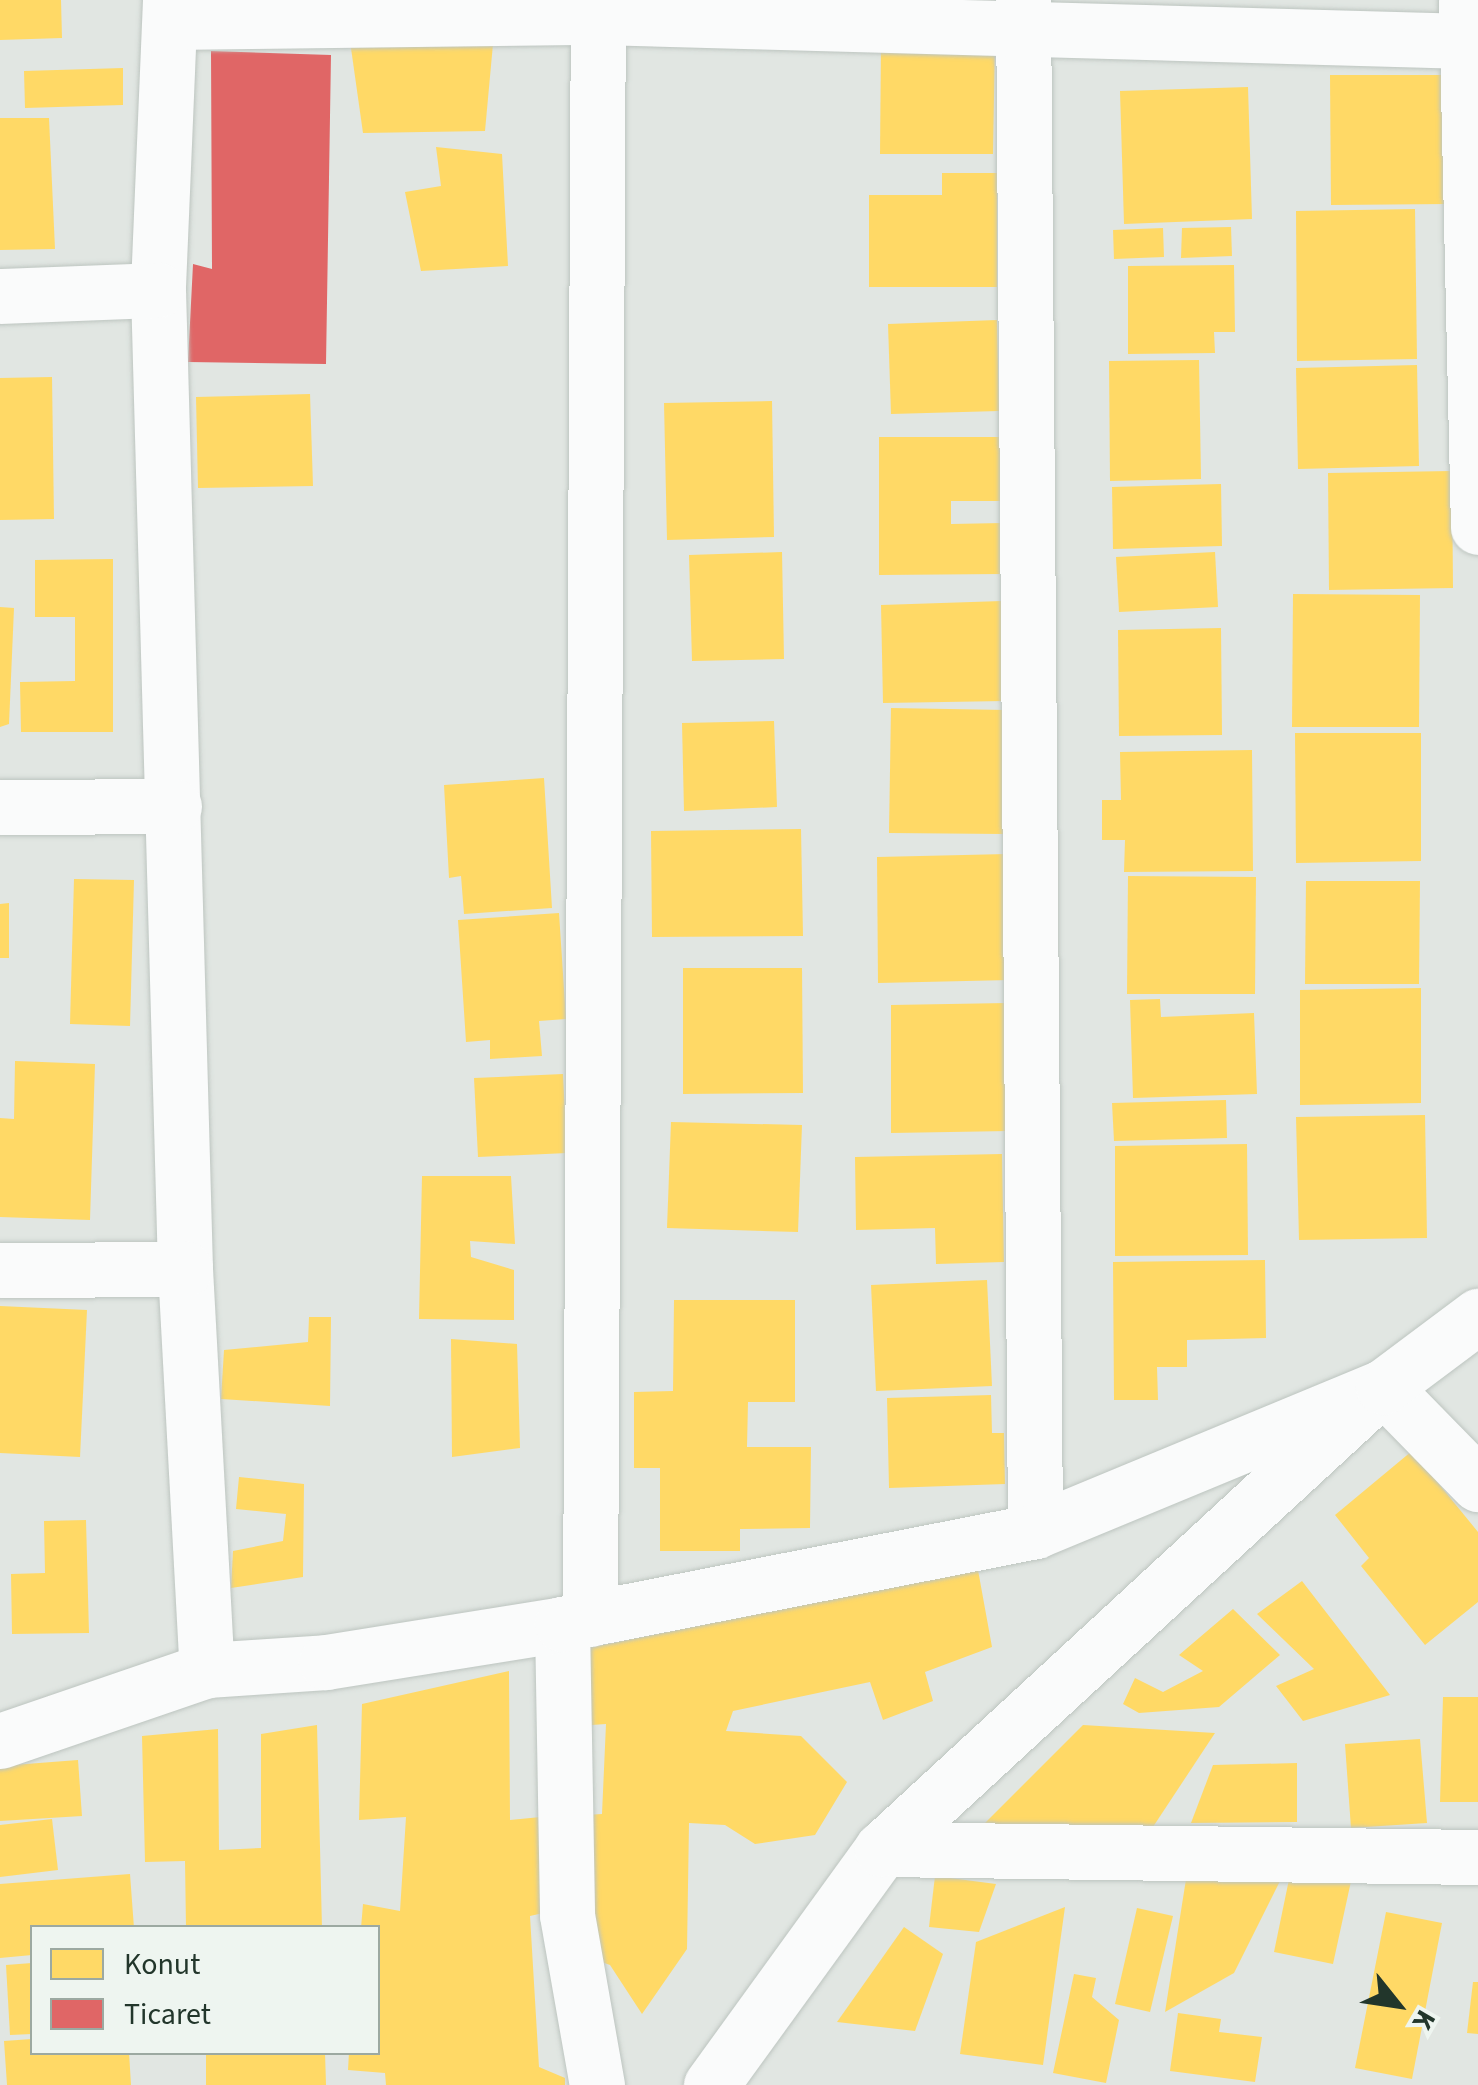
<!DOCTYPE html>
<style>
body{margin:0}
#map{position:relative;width:1478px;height:2085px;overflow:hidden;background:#e1e6e2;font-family:"Source Sans 3",sans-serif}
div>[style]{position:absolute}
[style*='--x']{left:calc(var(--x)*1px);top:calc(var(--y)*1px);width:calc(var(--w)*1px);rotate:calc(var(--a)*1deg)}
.homes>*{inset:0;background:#ffd966}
.shops>*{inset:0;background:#e06666}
.roads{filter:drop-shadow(0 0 2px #bdc5c0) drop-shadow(0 0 2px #bdc5c0)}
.minor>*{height:55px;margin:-27.5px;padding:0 27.5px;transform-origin:27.5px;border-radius:27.5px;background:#fafbfb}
.secondary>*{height:55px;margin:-27.5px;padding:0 27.5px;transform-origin:27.5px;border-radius:27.5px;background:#fafbfb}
span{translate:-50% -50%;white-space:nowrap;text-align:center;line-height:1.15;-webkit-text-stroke:10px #eef5f0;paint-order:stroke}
.legend{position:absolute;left:30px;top:1925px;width:350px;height:130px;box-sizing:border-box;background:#eef5f0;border:2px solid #9ca9a1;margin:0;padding:12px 18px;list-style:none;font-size:30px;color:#22362b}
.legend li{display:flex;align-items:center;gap:20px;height:50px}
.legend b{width:50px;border:2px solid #9ca9a1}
.north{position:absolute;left:1348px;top:1955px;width:100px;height:100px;-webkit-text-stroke:8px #eef5f0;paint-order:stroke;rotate:120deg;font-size:28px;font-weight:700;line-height:40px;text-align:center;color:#22362b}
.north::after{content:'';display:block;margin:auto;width:35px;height:45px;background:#22362b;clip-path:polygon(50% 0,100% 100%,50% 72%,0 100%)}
</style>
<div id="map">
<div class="homes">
<i style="clip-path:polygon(0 0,61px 0,62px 38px,0 40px)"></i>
<i style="clip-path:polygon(494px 33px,485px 131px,363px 133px,349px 34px)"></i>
<i style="clip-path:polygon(881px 43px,995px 43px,993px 154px,880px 154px)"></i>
<i style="clip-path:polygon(123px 68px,123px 105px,25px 108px,24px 71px)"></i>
<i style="clip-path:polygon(1330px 75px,1449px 75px,1449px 204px,1331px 205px)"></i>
<i style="clip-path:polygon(1248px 87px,1252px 219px,1124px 224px,1120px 91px)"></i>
<i style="clip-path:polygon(0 118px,49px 118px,55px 249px,0 250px)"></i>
<i style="clip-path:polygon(436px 147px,502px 154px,508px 266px,421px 271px,405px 192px,441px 186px)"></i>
<i style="clip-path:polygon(942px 173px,997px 173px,997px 287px,869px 287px,869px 195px,942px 195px)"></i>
<i style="clip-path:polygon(1415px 209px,1417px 359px,1297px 361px,1296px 211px)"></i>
<i style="clip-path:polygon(1231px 227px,1232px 256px,1181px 258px,1182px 228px)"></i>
<i style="clip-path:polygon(1163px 228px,1164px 257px,1114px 259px,1113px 230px)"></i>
<i style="clip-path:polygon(1234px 265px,1235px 332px,1214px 332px,1215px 353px,1128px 354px,1128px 266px)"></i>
<i style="clip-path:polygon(997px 320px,999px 411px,891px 414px,888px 324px)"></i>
<i style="clip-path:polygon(1199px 360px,1201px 479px,1110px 481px,1109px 361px)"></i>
<i style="clip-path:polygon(1417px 365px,1419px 466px,1298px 469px,1296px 368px)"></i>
<i style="clip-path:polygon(52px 377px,54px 519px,0 520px,0 378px)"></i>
<i style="clip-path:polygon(310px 394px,313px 486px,198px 488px,196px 397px)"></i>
<i style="clip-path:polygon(772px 401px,774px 537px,667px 540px,664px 403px)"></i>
<i style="clip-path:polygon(879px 437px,1001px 437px,1001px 501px,951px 501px,951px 524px,1003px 523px,1002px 574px,879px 575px)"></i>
<i style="clip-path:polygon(1452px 471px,1453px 588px,1329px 590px,1328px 473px)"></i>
<i style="clip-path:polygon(1221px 484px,1222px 546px,1113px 549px,1112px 487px)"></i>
<i style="clip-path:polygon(782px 552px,784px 659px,692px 661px,689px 555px)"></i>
<i style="clip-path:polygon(1215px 552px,1218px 607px,1119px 612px,1116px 557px)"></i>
<i style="clip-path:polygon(113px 559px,113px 732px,21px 732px,20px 682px,75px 681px,75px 617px,35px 617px,35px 560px)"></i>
<i style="clip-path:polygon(1293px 594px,1420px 595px,1419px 727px,1292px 727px)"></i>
<i style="clip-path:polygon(1002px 601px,1005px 701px,883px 703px,881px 605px)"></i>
<i style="clip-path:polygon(0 607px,14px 608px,9px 724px,0 727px)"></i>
<i style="clip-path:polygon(1221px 628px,1222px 735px,1119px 736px,1118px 630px)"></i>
<i style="clip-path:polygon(891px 708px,1006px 710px,1004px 834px,889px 833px)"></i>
<i style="clip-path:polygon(774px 721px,777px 807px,684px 811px,682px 723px)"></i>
<i style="clip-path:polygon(1295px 733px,1421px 733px,1421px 861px,1296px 863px)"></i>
<i style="clip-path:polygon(1252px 750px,1253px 871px,1124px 872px,1125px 840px,1102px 840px,1102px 800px,1121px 800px,1120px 752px)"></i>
<i style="clip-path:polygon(544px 778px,552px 908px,464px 914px,461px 876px,449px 878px,444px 785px)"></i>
<i style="clip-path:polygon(801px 829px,803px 936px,652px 937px,651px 831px)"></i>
<i style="clip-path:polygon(1007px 854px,1010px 980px,878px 983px,877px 857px)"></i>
<i style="clip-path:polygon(1128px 876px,1256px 877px,1255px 994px,1127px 994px)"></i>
<i style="clip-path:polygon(74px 879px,134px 880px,130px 1026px,70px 1024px)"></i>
<i style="clip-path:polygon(1306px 881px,1420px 881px,1419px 984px,1305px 984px)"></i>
<i style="clip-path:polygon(9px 903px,9px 958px,0 958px,0 904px)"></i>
<i style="clip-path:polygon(559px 913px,566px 1019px,539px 1021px,542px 1056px,490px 1059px,490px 1040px,466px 1042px,458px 920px)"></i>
<i style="clip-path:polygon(683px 968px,802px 968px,803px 1093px,683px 1094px)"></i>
<i style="clip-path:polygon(1421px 988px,1421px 1103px,1300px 1105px,1300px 990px)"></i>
<i style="clip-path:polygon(1160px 999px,1161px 1017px,1254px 1013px,1257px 1094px,1133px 1098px,1130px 1000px)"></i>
<i style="clip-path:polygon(1007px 1003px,1009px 1131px,891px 1133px,891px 1005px)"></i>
<i style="clip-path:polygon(15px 1061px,95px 1064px,90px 1220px,0 1217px,0 1118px,14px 1119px)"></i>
<i style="clip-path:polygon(563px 1074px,567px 1153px,478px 1157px,474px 1078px)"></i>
<i style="clip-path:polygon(1226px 1100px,1227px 1138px,1114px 1141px,1112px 1103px)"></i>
<i style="clip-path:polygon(1425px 1115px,1427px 1238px,1299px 1240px,1296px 1117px)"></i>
<i style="clip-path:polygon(671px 1122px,802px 1125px,798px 1232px,667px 1228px)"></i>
<i style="clip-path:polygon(1247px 1144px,1248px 1255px,1115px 1256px,1115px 1146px)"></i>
<i style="clip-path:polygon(1002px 1154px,1004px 1262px,936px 1264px,935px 1228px,856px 1230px,855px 1157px)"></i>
<i style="clip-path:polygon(422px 1176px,511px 1176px,515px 1244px,470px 1241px,471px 1257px,514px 1270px,514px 1320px,419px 1319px)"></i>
<i style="clip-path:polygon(1265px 1260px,1266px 1338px,1187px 1340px,1187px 1367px,1157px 1367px,1158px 1400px,1114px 1400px,1113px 1262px)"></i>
<i style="clip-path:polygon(987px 1280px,992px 1386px,876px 1391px,871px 1285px)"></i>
<i style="clip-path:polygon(674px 1300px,795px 1300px,795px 1402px,748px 1402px,747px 1447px,811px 1447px,810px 1528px,740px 1529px,740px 1551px,660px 1551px,660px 1468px,634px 1468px,634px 1392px,673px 1391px)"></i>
<i style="clip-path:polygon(0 1306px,87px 1310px,80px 1457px,0 1453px)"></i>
<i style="clip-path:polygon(309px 1317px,331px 1317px,330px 1406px,221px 1399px,224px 1350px,308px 1342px)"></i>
<i style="clip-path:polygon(451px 1339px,517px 1344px,520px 1448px,452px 1457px)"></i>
<i style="clip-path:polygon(991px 1395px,992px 1433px,1004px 1433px,1005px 1484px,889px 1488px,887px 1398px)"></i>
<i style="clip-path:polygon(1412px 1451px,1478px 1532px,1478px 1602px,1425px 1645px,1361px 1566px,1369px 1558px,1335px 1515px)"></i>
<i style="clip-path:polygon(239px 1477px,304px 1484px,303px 1577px,231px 1588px,233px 1551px,283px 1541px,286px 1514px,236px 1509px)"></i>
<i style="clip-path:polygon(86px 1520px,89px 1633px,12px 1634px,11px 1574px,45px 1573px,44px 1521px)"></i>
<i style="clip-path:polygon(978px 1570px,992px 1647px,925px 1672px,933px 1701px,883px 1720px,870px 1682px,733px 1711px,726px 1731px,801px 1736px,847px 1782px,815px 1835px,755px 1844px,725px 1825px,689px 1823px,687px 1949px,642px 2014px,610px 1965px,596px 1960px,586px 1815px,602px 1814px,606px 1724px,577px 1726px,578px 1650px)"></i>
<i style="clip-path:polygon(1302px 1581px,1390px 1695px,1303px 1721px,1276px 1686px,1314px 1669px,1257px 1614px)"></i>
<i style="clip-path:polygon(1233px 1609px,1280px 1655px,1219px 1707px,1139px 1713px,1123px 1704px,1135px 1678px,1163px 1692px,1203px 1671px,1179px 1655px)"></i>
<i style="clip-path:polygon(509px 1671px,510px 1820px,551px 1816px,552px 1911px,530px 1916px,539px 2067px,565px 2078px,565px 2085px,386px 2085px,385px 2073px,348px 2070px,349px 2052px,378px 2052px,378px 1928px,361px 1928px,363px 1904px,400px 1911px,406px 1817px,359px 1820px,362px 1704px)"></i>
<i style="clip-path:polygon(1443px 1697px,1478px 1697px,1478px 1802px,1440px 1802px)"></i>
<i style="clip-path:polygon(317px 1725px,322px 1928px,186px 1928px,185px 1861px,145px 1862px,142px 1736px,218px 1729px,219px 1850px,261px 1848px,261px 1734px)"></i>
<i style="clip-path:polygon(1083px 1725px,1215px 1733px,1145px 1839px,976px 1832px)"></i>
<i style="clip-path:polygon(1420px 1739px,1427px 1823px,1351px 1828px,1345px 1744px)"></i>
<i style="clip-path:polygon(78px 1760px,82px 1816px,0 1821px,0 1766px)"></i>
<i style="clip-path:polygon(1297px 1763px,1297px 1822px,1191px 1823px,1213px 1765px)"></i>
<i style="clip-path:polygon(52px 1819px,58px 1870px,0 1877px,0 1825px)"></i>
<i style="clip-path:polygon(1190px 1854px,1286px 1869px,1234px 1973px,1165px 2012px)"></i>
<i style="clip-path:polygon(1293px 1860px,1353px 1872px,1333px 1964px,1274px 1952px)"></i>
<i style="clip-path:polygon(130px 1874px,134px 1928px,32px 1928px,32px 1955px,0 1958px,0 1884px)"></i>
<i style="clip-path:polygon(935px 1876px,996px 1884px,979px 1932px,929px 1927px)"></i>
<i style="clip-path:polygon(1065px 1907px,1043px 2065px,960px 2054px,976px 1942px)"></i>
<i style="clip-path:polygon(1137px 1908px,1173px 1916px,1150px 2012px,1115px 2004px)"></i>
<i style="clip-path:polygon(1386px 1912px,1442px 1923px,1412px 2079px,1355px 2068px)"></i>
<i style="clip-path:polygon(904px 1927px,943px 1954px,915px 2031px,837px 2022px)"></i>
<i style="clip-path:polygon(32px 1963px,32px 2034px,10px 2035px,6px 1965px)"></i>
<i style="clip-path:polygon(1074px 1974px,1096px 1978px,1092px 1997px,1119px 2020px,1106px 2083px,1053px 2073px)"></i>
<i style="clip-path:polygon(1473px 1982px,1478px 1982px,1478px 2034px,1467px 2033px)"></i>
<i style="clip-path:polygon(1178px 2013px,1221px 2019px,1219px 2032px,1262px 2037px,1255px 2082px,1170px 2071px)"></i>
<i style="clip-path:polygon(32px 2039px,32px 2052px,129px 2052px,131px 2085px,7px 2085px,4px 2041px)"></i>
<i style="clip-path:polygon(206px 2052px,325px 2052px,326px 2085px,206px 2085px)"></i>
</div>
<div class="shops">
<i style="clip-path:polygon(211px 51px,331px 55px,326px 364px,188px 362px,193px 264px,212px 269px)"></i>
</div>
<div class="roads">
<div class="minor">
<i style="--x:170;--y:0;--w:290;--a:92.4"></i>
<i style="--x:158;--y:290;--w:979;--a:88.42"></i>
<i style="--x:185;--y:1269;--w:402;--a:86.9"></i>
<i style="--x:1023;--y:0;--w:1531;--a:89.55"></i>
<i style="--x:1466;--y:0;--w:527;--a:88.7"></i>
<i style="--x:170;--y:22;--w:429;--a:-0.7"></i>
<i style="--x:599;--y:17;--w:869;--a:1.58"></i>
<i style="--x:0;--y:296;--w:158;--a:-2.2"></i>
<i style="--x:0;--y:807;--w:174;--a:-0.3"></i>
<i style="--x:0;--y:1270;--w:185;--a:-0.3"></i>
<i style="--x:590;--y:1619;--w:1619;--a:-89.72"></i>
<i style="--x:562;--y:1624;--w:291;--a:89"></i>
<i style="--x:567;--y:1915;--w:173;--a:80"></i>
<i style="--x:0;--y:1741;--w:219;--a:-18.9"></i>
<i style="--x:207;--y:1670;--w:119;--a:-3.8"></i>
<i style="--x:326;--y:1662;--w:239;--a:-9.1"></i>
<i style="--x:562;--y:1624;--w:482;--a:-11.1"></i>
<i style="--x:1035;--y:1531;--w:377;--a:-22.5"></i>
<i style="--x:1383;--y:1387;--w:136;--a:45.6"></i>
<i style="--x:882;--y:1849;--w:596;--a:0.77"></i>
</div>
<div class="secondary">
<i style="--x:711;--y:2085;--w:291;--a:-54.1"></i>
<i style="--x:882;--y:1849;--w:682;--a:-42.68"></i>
<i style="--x:1383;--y:1387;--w:119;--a:-36.8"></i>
</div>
</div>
<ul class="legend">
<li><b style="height:28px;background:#ffd966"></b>Konut</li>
<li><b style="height:28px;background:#e06666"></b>Ticaret</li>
</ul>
<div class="north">K</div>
</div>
